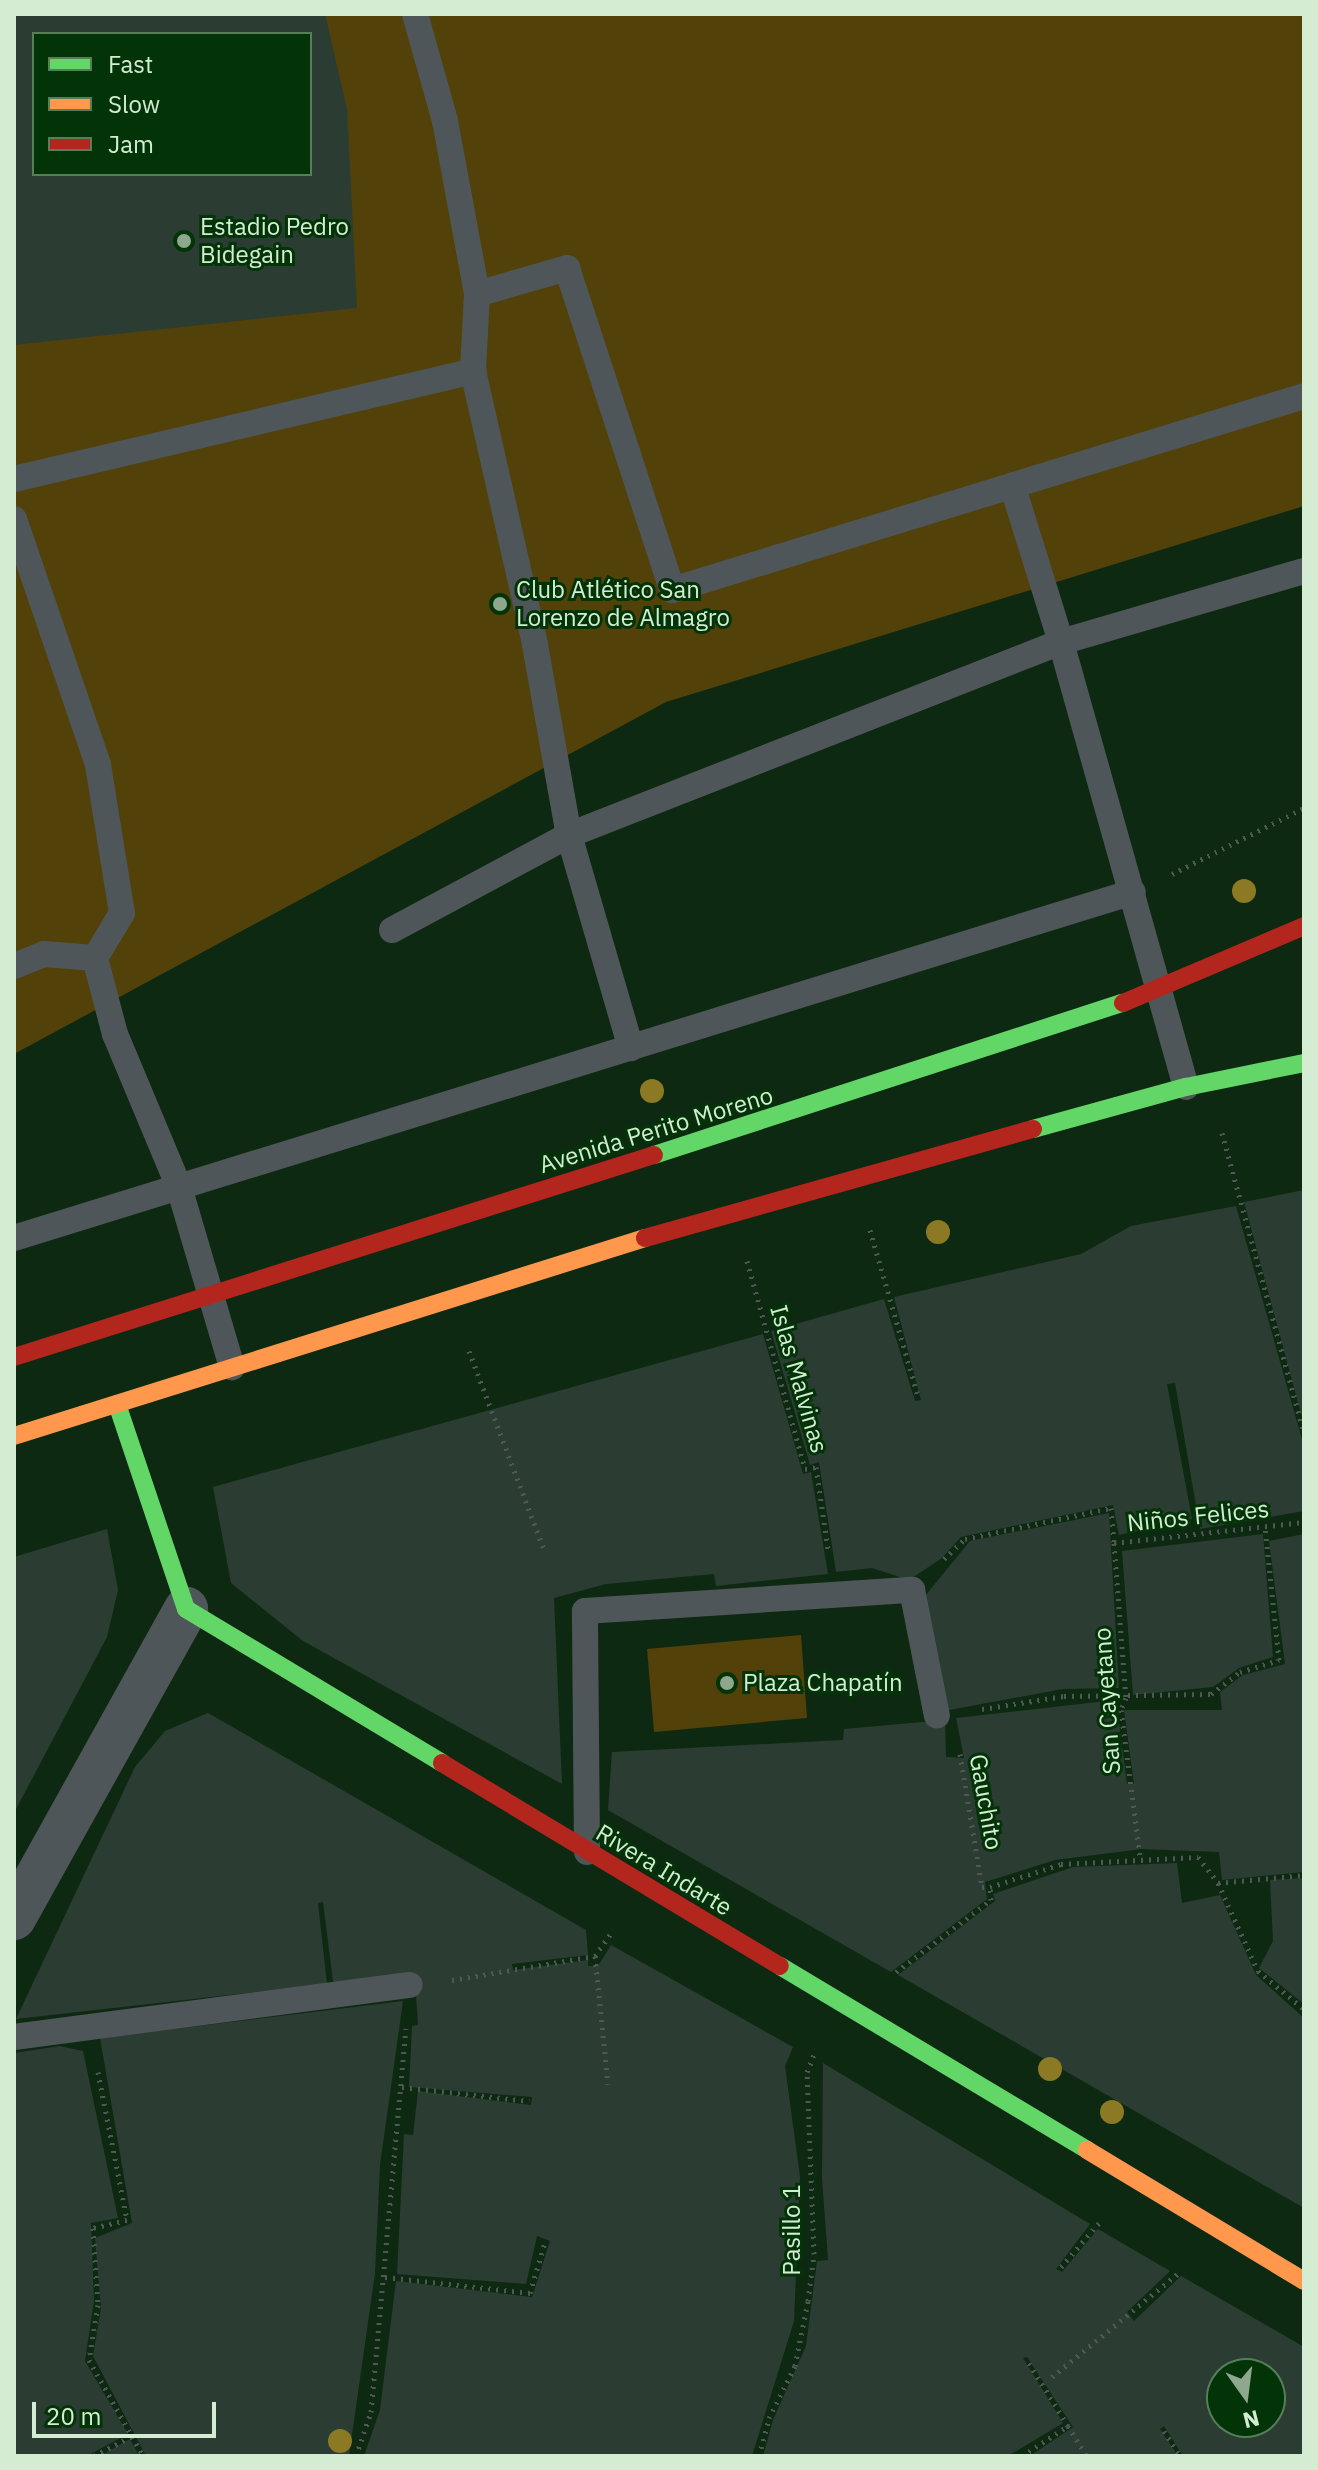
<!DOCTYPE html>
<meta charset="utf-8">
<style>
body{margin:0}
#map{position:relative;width:1318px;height:2470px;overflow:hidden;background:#0e2911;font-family:"IBM Plex Sans",sans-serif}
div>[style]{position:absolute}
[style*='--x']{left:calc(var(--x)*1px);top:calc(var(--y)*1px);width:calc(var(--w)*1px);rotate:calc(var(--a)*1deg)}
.green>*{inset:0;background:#524108}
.building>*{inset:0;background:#2b3d32}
.path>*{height:5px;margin-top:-2.5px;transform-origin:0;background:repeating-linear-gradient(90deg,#4e5955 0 2px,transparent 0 8px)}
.lane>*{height:26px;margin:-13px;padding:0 13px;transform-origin:13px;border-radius:13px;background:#4f5659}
.street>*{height:44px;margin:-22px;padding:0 22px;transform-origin:22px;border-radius:22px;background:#4f5659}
.fast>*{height:18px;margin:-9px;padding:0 9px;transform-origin:9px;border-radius:9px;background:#63d668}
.slow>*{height:18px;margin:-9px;padding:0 9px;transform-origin:9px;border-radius:9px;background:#ff974d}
.jam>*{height:18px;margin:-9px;padding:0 9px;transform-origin:9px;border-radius:9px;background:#b3261e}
.trees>*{width:24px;height:24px;margin:-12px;border-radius:50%;background:#8b7924}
.dots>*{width:22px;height:22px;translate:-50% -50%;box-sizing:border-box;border:4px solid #033408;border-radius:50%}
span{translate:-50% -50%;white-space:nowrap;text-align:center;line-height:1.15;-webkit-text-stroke:6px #033408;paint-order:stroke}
.poi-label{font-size:24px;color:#d3ecd2}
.left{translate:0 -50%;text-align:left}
.street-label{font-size:24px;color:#d3ecd2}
.frame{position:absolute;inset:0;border:16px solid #d3ecd2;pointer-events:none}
.legend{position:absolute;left:32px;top:32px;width:280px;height:144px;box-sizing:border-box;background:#033408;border:2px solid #567e59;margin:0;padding:10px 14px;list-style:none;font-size:24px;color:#d3ecd2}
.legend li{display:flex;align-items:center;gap:16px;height:40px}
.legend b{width:40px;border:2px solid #567e59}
.north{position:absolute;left:1206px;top:2358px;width:80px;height:80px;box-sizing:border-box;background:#033408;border:2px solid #567e59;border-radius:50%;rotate:166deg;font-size:22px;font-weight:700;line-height:32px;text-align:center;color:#d3ecd2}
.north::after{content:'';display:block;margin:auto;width:28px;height:36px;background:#8ea88e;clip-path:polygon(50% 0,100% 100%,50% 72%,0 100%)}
.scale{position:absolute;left:32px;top:2402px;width:184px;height:36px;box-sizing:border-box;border:4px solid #d3ecd2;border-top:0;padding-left:10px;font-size:24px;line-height:28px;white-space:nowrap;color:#d3ecd2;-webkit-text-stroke:6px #033408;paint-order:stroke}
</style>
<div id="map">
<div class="green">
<i style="clip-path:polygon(evenodd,14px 14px,1304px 14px,1304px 506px,666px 702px,14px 1054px,14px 14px,34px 34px,310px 34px,310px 174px,34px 174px,34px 34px)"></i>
<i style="clip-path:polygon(801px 1635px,807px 1718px,654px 1732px,647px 1649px)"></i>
</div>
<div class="building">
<i style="clip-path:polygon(evenodd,14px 14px,325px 14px,347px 109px,357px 308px,14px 345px,14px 14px,34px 34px,310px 34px,310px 174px,34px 174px,34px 34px)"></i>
<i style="clip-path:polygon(1304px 1190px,1304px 1421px,1303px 1421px,1244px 1202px)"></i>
<i style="clip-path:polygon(1236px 1206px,1303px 1443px,1304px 1511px,1200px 1529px,1175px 1383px,1167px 1384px,1192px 1519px,1119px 1535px,1113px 1505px,961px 1537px,942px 1558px,909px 1580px,872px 1568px,836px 1572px,819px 1462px,810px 1465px,771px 1331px,884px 1299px,915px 1401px,921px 1400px,894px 1297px,1081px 1254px,1131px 1226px)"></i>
<i style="clip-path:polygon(763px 1334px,803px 1474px,811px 1472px,828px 1574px,716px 1586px,714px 1574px,606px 1584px,554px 1598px,562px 1784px,303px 1641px,231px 1583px,213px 1487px)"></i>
<i style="clip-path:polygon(1109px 1513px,1119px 1688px,1063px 1689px,944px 1711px,925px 1596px,970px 1541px)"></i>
<i style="clip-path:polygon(107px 1529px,118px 1590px,107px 1637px,14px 1813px,14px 1557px)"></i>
<i style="clip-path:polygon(1263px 1534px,1273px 1657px,1239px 1668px,1213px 1687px,1133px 1695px,1122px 1551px)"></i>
<i style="clip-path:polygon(1304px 1534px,1304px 1872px,1222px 1880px,1219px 1852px,1142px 1849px,1055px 1860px,985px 1882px,987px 1899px,891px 1972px,608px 1810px,612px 1752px,843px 1740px,844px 1729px,945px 1720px,946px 1757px,964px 1758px,956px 1718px,1116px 1700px,1127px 1784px,1134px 1784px,1124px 1710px,1222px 1710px,1220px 1692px,1243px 1675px,1285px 1664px,1269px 1541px)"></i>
<i style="clip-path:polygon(208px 1713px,586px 1930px,588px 1955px,512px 1964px,513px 1970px,588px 1960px,588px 1966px,598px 1966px,611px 1945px,793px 2047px,785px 2066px,800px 2177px,794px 2321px,752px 2456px,364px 2456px,380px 2410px,396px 2281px,532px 2297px,550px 2241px,537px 2236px,526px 2284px,397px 2274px,404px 2134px,413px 2135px,418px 2091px,531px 2105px,532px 2097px,409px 2087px,412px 2026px,418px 2025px,415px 1979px,334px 1989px,323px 1902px,318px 1903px,327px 1984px,16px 2019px,135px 1767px,165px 1731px)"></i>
<i style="clip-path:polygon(1177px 1863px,1182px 1903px,1220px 1895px,1256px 1975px,1304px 2018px,1304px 2208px,898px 1975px,995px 1901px,993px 1894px,1073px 1867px)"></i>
<i style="clip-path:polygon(1304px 1878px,1304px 2004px,1259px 1968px,1273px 1941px,1270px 1880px)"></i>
<i style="clip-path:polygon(403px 2001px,380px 2165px,375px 2273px,349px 2456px,146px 2456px,93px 2356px,101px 2308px,95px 2238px,132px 2223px,100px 2038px)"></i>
<i style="clip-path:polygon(60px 2046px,83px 2051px,118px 2218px,91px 2223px,94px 2301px,85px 2361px,128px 2434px,87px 2456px,14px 2456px,14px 2053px)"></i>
<i style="clip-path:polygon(evenodd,823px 2063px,1090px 2224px,1056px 2269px,1062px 2272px,1098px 2229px,1170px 2271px,1127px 2312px,1134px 2321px,1181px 2276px,1304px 2347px,1304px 2456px,1183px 2456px,1164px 2426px,1160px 2429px,1178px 2456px,1030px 2456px,1073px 2427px,1027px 2357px,1023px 2358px,1063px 2423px,1008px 2456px,763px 2456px,773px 2420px,806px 2346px,817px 2261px,828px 2260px,822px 2178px,823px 2063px,1222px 2374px,1270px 2374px,1270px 2422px,1222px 2422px,1222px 2374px)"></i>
<i style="clip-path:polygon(130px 2439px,139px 2456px,100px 2456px)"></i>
</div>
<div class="path">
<i style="--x:1172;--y:874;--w:148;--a:-26.6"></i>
<i style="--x:1222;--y:1133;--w:311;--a:74.7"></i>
<i style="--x:870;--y:1230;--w:173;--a:73.9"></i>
<i style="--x:747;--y:1261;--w:216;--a:74.4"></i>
<i style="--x:805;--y:1469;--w:11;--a:-10"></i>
<i style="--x:816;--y:1467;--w:83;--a:81.7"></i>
<i style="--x:469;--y:1351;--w:210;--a:69.3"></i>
<i style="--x:1114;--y:1543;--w:155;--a:85.6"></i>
<i style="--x:1126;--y:1698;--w:13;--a:113"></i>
<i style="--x:1121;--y:1710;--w:148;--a:82.6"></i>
<i style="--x:944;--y:1559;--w:29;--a:-44"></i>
<i style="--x:965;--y:1539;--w:149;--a:-12"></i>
<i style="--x:1111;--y:1508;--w:35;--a:85"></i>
<i style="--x:1114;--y:1543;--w:191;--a:-6.3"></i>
<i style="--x:982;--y:1709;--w:83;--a:-9"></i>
<i style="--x:1064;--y:1696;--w:147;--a:-0.8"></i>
<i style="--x:1211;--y:1694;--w:36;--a:-37"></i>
<i style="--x:1240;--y:1672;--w:41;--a:-17.1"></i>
<i style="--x:1279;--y:1660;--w:134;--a:-96"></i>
<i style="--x:960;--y:1754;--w:135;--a:80.6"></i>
<i style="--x:982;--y:1887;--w:8;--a:0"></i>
<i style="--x:1218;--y:1883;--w:97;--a:65.6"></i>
<i style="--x:1258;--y:1971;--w:60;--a:39.6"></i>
<i style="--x:595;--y:1956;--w:129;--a:84.2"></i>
<i style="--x:896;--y:1972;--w:119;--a:-37.2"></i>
<i style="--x:991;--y:1900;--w:13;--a:-94"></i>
<i style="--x:990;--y:1887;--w:75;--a:-17.9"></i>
<i style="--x:1061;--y:1864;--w:137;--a:-2.9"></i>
<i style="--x:1198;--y:1857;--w:33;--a:52"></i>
<i style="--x:1218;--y:1883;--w:86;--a:-5.3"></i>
<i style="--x:452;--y:1980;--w:145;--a:-9.5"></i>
<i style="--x:595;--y:1956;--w:32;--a:-55"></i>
<i style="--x:98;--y:2072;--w:151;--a:78.9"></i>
<i style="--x:127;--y:2220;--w:35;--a:167"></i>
<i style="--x:93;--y:2228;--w:77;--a:86.3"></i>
<i style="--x:98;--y:2305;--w:56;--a:99.3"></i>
<i style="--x:89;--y:2360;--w:110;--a:60.6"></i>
<i style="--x:402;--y:2087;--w:128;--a:6.3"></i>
<i style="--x:1061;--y:2267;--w:58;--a:-49.2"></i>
<i style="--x:385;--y:2277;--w:146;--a:6.3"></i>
<i style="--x:530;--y:2293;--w:53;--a:-73.6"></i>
<i style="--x:1052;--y:2377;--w:167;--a:-39.4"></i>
<i style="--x:1068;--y:2426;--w:36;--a:58"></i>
<i style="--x:1164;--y:2431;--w:30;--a:57"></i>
<i style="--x:94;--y:2456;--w:43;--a:-27.8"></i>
<i style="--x:356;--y:2456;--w:46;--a:-71.2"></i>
<i style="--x:371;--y:2412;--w:385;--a:-84.8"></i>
<i style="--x:759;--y:2456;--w:39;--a:-75"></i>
<i style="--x:769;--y:2418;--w:58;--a:-63.4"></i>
<i style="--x:795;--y:2366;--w:66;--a:-78.7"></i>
<i style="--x:808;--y:2301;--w:47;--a:-82.7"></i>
<i style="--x:814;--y:2254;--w:182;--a:-92.2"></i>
<i style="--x:807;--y:2072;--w:24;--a:-68"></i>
<i style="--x:1022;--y:2456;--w:55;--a:-33.1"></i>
<i style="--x:1068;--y:2426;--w:78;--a:-121.8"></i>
</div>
<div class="lane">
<i style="--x:415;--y:14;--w:111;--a:74.3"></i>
<i style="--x:445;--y:121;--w:176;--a:79.5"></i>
<i style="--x:477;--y:294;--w:77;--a:93"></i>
<i style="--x:473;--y:371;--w:281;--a:77.2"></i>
<i style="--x:535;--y:645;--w:193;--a:79.9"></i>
<i style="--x:569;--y:835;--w:222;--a:73.8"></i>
<i style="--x:477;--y:294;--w:94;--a:-16.1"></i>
<i style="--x:567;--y:268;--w:339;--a:71.9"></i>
<i style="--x:672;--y:590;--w:661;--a:-17.06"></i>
<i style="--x:14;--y:479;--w:472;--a:-13.2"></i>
<i style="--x:14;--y:519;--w:260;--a:71.1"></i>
<i style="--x:98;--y:765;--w:150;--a:80.8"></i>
<i style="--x:122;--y:913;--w:52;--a:121"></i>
<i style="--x:95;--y:958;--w:51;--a:-175.5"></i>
<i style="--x:44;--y:954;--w:32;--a:158"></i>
<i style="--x:392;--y:930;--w:201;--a:-28.2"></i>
<i style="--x:569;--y:835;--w:529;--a:-21.42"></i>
<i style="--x:1061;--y:642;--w:164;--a:-107.3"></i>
<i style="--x:95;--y:958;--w:79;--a:75.3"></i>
<i style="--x:115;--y:1034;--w:166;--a:67.3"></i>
<i style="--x:179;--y:1187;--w:188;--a:73.6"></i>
<i style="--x:1186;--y:1087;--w:462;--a:-105.7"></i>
<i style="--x:1061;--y:642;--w:253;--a:-16.3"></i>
<i style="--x:14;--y:1238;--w:1171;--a:-17.18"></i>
<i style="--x:587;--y:1852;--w:241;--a:-90.5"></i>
<i style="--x:585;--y:1611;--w:328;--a:-3.7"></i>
<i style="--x:912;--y:1590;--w:128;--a:78.8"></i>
<i style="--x:14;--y:2037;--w:399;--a:-7.5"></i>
</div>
<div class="street">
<i style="--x:14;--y:1918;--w:354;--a:-60.9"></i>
</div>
<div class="fast">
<i style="--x:1033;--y:1129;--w:159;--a:-15.4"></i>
<i style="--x:1186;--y:1087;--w:120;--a:-11.5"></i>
<i style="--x:654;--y:1155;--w:493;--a:-18"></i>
<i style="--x:117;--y:1404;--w:216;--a:71.4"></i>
<i style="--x:186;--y:1609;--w:299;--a:31"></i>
<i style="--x:780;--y:1966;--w:358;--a:30.9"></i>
</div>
<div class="slow">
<i style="--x:14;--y:1436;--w:661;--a:-17.42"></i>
<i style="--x:1087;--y:2150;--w:253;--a:31.1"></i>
</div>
<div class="jam">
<i style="--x:1123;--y:1003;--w:197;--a:-23"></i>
<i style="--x:645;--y:1238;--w:403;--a:-15.7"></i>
<i style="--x:14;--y:1357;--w:671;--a:-17.52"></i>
<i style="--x:442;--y:1763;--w:394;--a:31"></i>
</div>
<div class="trees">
<i style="left:1244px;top:891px"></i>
<i style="left:652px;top:1091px"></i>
<i style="left:938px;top:1232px"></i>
<i style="left:1050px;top:2069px"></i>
<i style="left:1112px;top:2112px"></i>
<i style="left:340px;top:2441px"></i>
</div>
<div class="dots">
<i style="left:184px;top:241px;background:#8ea88e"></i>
<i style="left:500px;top:604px;background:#8ea88e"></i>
<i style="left:727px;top:1683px;background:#8ea88e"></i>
</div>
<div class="poi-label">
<span class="left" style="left:200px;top:241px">Estadio Pedro<br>Bidegain</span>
<span class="left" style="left:516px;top:604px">Club Atlético San<br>Lorenzo de Almagro</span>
<span class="left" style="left:743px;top:1683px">Plaza Chapatín</span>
</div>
<div class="street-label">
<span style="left:656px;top:1130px;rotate:-17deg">Avenida Perito Moreno</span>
<span style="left:799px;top:1379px;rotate:74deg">Islas Malvinas</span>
<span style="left:1198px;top:1516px;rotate:-6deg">Niños Felices</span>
<span style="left:1107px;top:1701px;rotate:-94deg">San Cayetano</span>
<span style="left:986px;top:1802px;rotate:80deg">Gauchito</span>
<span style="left:664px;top:1870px;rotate:31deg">Rivera Indarte</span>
<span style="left:792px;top:2230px;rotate:-90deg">Pasillo 1</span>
</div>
<div class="frame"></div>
<ul class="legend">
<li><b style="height:10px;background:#63d668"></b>Fast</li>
<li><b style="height:10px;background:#ff974d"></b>Slow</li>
<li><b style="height:10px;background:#b3261e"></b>Jam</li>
</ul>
<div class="north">N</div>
<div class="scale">20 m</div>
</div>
